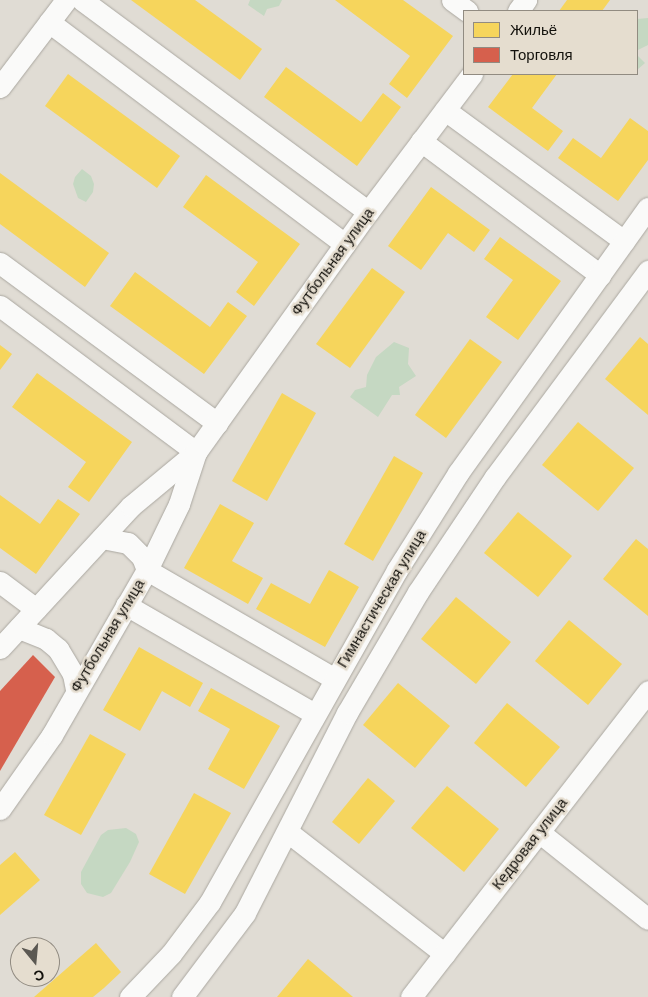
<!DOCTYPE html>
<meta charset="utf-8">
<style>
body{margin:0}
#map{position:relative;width:648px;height:997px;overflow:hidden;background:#e0dcd4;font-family:"DM Sans",sans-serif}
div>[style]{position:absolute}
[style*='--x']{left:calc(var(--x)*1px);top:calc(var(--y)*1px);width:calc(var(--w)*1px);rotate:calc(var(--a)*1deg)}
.green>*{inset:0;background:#c5d8c2}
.homes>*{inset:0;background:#f6d55c}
.shops>*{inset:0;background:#d6604d}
.roads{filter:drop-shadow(0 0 1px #aaa7a0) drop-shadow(0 0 1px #aaa7a0)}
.minor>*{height:21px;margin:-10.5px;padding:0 10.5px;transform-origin:10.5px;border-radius:10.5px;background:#fafaf9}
span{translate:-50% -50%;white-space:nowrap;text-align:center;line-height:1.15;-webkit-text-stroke:5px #e5ddcf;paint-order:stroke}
.street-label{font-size:15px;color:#13110c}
.legend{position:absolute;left:463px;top:10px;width:175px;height:65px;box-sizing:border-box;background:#e5ddcf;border:1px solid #918b81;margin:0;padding:6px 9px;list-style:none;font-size:15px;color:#13110c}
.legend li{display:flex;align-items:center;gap:10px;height:25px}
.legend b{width:25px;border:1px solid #918b81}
.north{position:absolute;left:10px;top:937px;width:50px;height:50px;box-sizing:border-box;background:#e5ddcf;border:1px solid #918b81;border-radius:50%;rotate:163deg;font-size:14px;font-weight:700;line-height:20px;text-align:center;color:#13110c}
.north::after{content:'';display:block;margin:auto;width:18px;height:22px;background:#5b5852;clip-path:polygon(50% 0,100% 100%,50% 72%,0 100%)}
</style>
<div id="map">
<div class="green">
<i style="clip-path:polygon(250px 0,282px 0,279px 6px,267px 9px,264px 16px,248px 5px)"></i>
<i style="clip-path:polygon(648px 18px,648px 45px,638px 50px,637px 55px,645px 63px,637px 70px,637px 19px)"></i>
<i style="clip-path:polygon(82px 169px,91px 176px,94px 184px,93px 192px,86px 202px,78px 198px,73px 184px,75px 177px)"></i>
<i style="clip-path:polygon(394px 342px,409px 348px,408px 364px,416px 376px,399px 387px,400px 395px,392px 395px,378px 417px,350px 397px,355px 390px,366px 387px,367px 375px,376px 357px)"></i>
<i style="clip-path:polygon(126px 828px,136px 834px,139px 842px,130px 862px,111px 893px,103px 897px,87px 893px,81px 884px,81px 872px,101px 835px,108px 830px)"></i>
</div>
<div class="homes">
<i style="clip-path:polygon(131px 0,195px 0,262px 49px,240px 80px)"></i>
<i style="clip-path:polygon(335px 0,403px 0,453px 36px,407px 98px,389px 84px,410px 56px)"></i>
<i style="clip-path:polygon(567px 0,610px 0,602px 11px,559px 11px)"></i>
<i style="clip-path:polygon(286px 67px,361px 122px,383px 93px,401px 107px,357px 166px,264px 97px)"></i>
<i style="clip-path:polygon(68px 74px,180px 156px,157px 188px,45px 106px)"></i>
<i style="clip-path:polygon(513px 74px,557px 74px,532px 108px,563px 131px,548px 151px,488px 107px)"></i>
<i style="clip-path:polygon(630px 118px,648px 131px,648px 160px,618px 201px,558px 158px,573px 138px,601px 158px)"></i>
<i style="clip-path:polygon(0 173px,109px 253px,85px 287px,0 224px)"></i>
<i style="clip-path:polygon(206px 175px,300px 244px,254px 306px,236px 292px,258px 262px,183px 207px)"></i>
<i style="clip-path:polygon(431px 187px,490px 230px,474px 252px,448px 233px,421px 270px,388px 246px)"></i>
<i style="clip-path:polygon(500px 237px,561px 281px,518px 340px,486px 317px,513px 280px,484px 259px)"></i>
<i style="clip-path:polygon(372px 268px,405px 292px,350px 368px,316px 344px)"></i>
<i style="clip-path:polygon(135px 272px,210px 327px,228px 302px,247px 316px,204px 374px,110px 306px)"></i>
<i style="clip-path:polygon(640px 337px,648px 344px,648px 415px,605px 379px)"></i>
<i style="clip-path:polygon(470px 339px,502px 362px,446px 438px,415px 415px)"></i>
<i style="clip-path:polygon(0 345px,12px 354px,0 370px)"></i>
<i style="clip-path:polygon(37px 373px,132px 442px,89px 502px,68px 487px,86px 462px,12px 407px)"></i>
<i style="clip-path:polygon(282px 393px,316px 413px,267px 501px,232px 481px)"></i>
<i style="clip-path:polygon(578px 422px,634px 468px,598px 511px,542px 465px)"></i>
<i style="clip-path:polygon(394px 456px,423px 473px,373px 561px,344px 544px)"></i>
<i style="clip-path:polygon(0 495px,40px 524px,58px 499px,80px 514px,36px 574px,0 548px)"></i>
<i style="clip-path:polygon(220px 504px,254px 523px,232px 561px,263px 578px,248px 604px,184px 568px)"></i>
<i style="clip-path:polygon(518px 512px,572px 556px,538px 597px,484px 553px)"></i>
<i style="clip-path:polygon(636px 539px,648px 549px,648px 616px,603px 579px)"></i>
<i style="clip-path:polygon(329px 570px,359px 587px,325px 647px,256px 609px,271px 583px,310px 604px)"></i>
<i style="clip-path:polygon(456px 597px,511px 642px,476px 684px,421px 639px)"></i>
<i style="clip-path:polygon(569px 620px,622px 664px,588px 705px,535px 661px)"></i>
<i style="clip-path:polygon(139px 647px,203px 683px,190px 707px,162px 691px,140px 731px,103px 710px)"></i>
<i style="clip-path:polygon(398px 683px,450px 726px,415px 768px,363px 725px)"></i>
<i style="clip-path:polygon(211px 688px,280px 726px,244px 789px,208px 769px,230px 729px,198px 711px)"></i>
<i style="clip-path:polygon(507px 703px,560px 747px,526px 787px,474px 743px)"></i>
<i style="clip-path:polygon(90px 734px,126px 754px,81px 835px,44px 815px)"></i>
<i style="clip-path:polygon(368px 778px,395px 801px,359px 844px,332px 822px)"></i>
<i style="clip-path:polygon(447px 786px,499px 829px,464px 872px,411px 828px)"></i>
<i style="clip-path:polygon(194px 793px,231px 813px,185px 894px,149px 874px)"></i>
<i style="clip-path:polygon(15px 852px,40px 880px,0 915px,0 865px)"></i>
<i style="clip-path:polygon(96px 943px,121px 972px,104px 988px,93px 997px,34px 997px)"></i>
<i style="clip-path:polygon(308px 959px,353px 997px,277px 997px)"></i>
</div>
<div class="shops">
<i style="clip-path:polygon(33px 655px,55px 677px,0 771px,0 691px)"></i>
</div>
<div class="roads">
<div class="minor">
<i style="--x:82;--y:0;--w:356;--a:36.5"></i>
<i style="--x:452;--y:0;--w:19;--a:36"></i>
<i style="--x:518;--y:11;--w:14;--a:-54"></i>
<i style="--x:49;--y:22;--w:370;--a:36.9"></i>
<i style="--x:0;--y:87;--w:109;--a:-52.8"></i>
<i style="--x:445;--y:110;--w:222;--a:36.2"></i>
<i style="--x:421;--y:141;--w:224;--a:36.8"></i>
<i style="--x:0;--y:263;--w:270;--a:36.4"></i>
<i style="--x:0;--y:306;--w:244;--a:36.7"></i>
<i style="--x:102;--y:538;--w:26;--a:11"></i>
<i style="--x:128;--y:543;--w:20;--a:45"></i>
<i style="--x:142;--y:557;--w:14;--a:69"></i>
<i style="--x:147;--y:570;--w:217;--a:30.1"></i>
<i style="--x:0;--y:582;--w:45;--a:36.9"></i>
<i style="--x:126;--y:605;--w:218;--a:30"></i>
<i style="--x:19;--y:628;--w:29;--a:22"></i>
<i style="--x:46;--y:639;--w:16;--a:40"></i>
<i style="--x:58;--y:649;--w:29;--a:59"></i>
<i style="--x:73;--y:674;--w:15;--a:79"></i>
<i style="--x:0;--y:648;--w:193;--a:-47.3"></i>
<i style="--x:131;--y:506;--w:85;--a:-39.7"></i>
<i style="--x:196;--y:452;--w:295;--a:-54.4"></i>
<i style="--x:368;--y:212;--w:173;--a:-53"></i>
<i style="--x:0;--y:809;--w:90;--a:-54.9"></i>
<i style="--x:52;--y:735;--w:190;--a:-60.1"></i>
<i style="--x:147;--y:570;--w:73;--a:-64.1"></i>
<i style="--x:179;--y:504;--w:55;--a:-71.9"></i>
<i style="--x:539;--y:832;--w:139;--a:38.6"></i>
<i style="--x:289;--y:833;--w:197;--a:37.8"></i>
<i style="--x:130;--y:997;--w:59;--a:-46.4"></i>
<i style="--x:171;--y:954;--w:65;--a:-53.1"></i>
<i style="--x:210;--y:902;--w:381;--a:-60.6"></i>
<i style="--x:397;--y:570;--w:115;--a:-57.8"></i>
<i style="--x:458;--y:473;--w:326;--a:-54.4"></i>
<i style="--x:182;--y:997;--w:105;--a:-53.1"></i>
<i style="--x:245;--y:913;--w:225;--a:-63"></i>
<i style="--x:347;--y:713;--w:140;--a:-59.6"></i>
<i style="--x:418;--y:592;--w:138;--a:-56.2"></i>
<i style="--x:495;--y:477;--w:257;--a:-53.4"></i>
<i style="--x:411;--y:997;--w:387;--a:-52.2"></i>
</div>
</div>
<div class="street-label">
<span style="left:333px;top:262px;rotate:-54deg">Футбольная улица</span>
<span style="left:382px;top:599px;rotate:-59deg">Гимнастическая улица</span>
<span style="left:108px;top:636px;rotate:-59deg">Футбольная улица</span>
<span style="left:530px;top:844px;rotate:-52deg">Кедровая улица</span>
</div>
<ul class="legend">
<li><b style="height:14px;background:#f6d55c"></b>Жильё</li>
<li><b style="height:14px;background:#d6604d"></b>Торговля</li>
</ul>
<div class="north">С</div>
</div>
